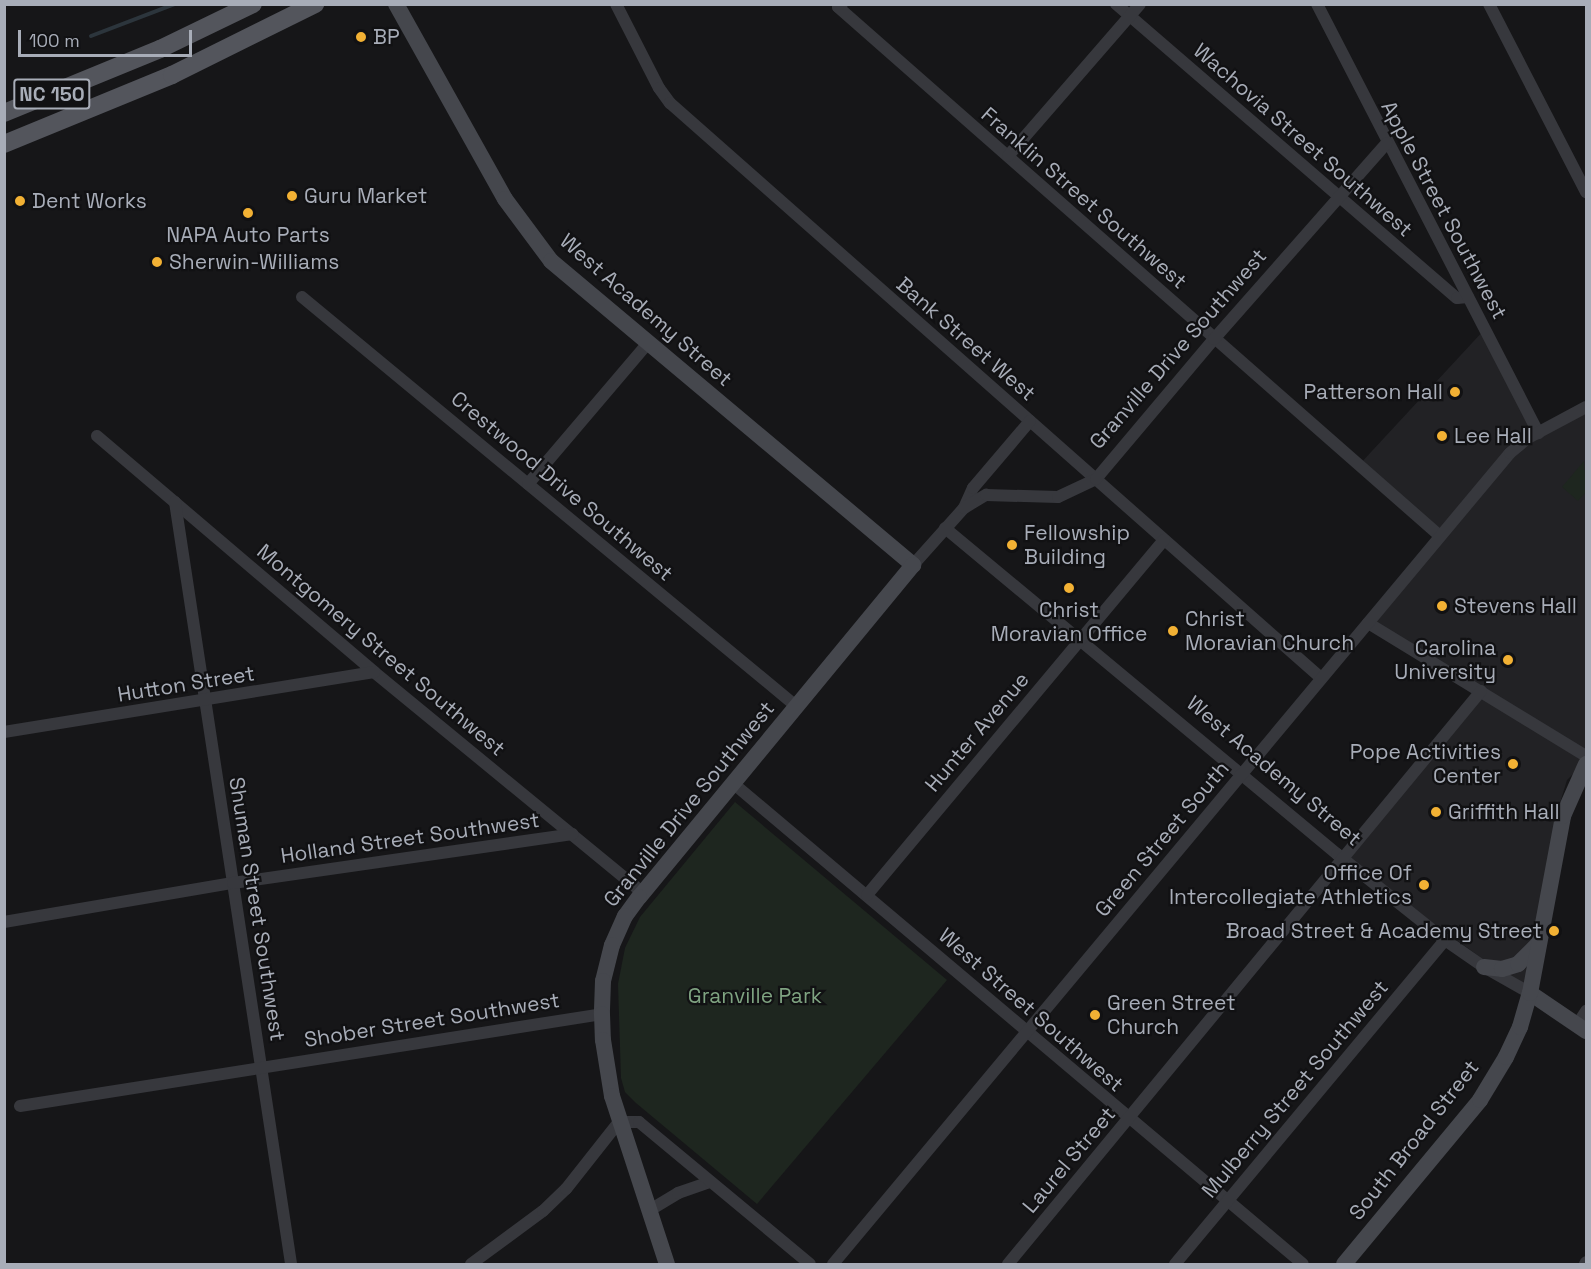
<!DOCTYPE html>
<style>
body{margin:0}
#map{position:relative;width:1591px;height:1269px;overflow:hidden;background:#161618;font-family:"Space Grotesk",sans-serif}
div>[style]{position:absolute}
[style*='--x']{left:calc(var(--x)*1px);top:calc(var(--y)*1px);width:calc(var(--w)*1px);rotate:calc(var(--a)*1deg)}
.built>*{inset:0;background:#222225}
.green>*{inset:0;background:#1e261f}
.stream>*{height:4px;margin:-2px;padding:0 2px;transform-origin:2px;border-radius:2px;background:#2c353c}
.street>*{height:12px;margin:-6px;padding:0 6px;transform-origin:6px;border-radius:6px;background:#37383d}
.secondary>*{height:16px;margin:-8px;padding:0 8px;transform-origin:8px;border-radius:8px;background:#45474d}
.primary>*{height:18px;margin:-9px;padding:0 9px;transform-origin:9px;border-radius:9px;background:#53555c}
.dots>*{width:16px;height:16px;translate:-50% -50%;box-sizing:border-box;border:3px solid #111113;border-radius:50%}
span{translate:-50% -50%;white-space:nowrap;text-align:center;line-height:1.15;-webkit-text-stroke:4.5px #111113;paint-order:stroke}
.shield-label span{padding:2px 4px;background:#111113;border:2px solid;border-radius:4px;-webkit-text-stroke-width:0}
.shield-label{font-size:20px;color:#a8adb8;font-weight:700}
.poi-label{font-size:21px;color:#a8adb8}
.left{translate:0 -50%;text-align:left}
.right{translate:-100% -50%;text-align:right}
.street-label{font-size:21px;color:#a8adb8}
.park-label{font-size:21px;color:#7fa381}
.frame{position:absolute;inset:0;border:6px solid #a8adb8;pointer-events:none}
.scale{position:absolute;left:18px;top:30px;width:174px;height:27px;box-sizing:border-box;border:3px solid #a8adb8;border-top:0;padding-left:8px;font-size:18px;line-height:21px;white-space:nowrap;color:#a8adb8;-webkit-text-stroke:4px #111113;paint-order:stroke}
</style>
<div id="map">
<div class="built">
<i style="clip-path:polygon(1485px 329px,1538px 432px,1586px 407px,1586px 761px,1567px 780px,1556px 816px,1530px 993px,1344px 859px,1480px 692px,1368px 623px,1440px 536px,1359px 465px)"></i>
</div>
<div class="green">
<i style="clip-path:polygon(1584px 461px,1586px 492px,1578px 501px,1562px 487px)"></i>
<i style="clip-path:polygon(735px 802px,947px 980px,757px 1204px,636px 1103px,625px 1092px,621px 1078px,618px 984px,625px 948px,640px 917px)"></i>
</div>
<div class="stream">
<i style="--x:91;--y:36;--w:90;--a:-20.9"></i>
</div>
<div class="street">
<i style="--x:616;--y:4;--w:94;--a:62.9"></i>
<i style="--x:659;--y:88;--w:19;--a:54"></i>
<i style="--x:670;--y:103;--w:869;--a:41.45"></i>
<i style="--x:842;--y:4;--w:5;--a:143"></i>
<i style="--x:838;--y:7;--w:801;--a:41.31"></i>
<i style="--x:1116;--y:4;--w:450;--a:40.8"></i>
<i style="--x:1457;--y:298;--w:11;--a:-5"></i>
<i style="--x:1317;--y:4;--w:483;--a:62.7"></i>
<i style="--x:1489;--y:4;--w:212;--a:62.7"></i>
<i style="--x:1008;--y:156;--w:201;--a:-49"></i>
<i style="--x:302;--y:297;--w:641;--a:39.62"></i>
<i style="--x:97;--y:436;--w:364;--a:40.4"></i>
<i style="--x:374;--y:672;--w:347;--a:39.4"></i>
<i style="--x:528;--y:484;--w:184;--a:-49.6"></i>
<i style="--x:175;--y:502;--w:771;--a:81.34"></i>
<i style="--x:964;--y:508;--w:22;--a:-66"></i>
<i style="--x:973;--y:488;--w:88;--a:-49.6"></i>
<i style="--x:945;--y:528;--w:510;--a:39.75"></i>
<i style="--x:1337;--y:854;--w:138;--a:38.5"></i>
<i style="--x:1445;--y:940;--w:47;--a:34.7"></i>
<i style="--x:1484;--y:967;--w:53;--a:29.5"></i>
<i style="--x:913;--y:565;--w:76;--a:-48.2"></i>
<i style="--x:964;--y:508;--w:26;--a:-31"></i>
<i style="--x:986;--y:495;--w:72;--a:1.6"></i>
<i style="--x:1058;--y:497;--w:42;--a:-25.3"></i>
<i style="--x:1096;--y:479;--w:183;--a:-49.9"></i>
<i style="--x:1214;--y:339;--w:261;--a:-48.6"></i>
<i style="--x:1368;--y:623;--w:255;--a:31.4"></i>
<i style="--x:4;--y:732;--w:375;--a:-9.2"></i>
<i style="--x:734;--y:784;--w:744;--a:40.15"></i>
<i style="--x:867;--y:895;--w:463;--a:-50.1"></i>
<i style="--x:4;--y:922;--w:232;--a:-9.7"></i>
<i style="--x:233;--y:883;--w:343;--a:-8.2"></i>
<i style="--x:1577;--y:1025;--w:17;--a:-57"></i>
<i style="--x:20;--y:1106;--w:589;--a:-8.98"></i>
<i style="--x:650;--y:1210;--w:33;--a:-31"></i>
<i style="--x:678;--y:1193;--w:34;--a:-19"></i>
<i style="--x:471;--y:1264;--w:89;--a:-36.4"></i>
<i style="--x:543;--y:1211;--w:32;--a:-44"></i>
<i style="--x:566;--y:1189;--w:85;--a:-51.7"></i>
<i style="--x:619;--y:1122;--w:20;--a:0"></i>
<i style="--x:639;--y:1122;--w:222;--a:39.7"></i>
<i style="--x:833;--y:1264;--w:1056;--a:-50.15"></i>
<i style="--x:1510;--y:453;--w:23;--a:-40"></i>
<i style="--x:1528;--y:438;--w:66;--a:-28.1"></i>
<i style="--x:1008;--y:1264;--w:743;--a:-50.46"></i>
<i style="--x:1175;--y:1264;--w:422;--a:-50.2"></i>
<i style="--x:1585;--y:1264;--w:2;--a:-63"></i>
</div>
<div class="secondary">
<i style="--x:396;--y:4;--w:223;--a:60.8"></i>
<i style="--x:505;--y:199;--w:77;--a:53.4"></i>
<i style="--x:551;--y:261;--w:473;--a:40"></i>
<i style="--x:913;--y:565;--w:430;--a:129.5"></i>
<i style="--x:639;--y:897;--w:24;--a:126"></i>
<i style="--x:625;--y:916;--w:32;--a:114"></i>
<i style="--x:612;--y:945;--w:37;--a:104"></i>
<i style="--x:603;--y:981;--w:33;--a:92"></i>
<i style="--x:602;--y:1014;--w:26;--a:88"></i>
<i style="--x:603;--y:1040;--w:57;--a:80.9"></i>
<i style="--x:612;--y:1096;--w:177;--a:71.9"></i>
<i style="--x:1484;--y:967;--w:18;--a:6"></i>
<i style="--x:1502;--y:969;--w:17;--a:-17"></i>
<i style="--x:1518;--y:964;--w:28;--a:-45"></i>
<i style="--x:1530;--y:993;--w:68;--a:34.2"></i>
<i style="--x:1344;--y:1264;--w:213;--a:-50.3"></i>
<i style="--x:1480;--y:1100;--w:50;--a:-58.8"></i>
<i style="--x:1506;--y:1057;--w:33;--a:-65"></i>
<i style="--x:1520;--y:1027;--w:35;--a:-74"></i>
<i style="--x:1530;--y:993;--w:180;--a:-79.4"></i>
<i style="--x:1563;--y:816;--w:57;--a:-66.1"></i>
</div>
<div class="primary">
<i style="--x:4;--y:113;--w:169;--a:-22.3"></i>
<i style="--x:160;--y:49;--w:103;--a:-25.8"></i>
<i style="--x:4;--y:144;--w:182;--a:-22.3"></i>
<i style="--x:172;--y:75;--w:160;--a:-26.4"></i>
</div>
<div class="dots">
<i style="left:361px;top:37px;background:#f2b134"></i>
<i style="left:292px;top:196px;background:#f2b134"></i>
<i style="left:20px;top:201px;background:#f2b134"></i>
<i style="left:248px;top:213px;background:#f2b134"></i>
<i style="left:157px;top:262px;background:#f2b134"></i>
<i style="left:1455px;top:392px;background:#f2b134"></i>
<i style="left:1442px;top:436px;background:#f2b134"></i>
<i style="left:1012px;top:545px;background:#f2b134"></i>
<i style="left:1069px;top:588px;background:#f2b134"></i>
<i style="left:1442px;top:606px;background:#f2b134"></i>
<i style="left:1173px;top:631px;background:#f2b134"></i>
<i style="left:1508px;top:660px;background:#f2b134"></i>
<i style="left:1513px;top:764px;background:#f2b134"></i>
<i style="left:1436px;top:812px;background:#f2b134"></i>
<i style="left:1424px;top:885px;background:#f2b134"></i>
<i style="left:1554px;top:931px;background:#f2b134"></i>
<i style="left:1095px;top:1015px;background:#f2b134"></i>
</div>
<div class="shield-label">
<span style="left:52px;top:94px">NC 150</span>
</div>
<div class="poi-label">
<span class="left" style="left:373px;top:37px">BP</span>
<span class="left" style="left:304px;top:196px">Guru Market</span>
<span class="left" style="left:32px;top:201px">Dent Works</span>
<span style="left:248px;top:235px">NAPA Auto Parts</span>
<span class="left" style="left:169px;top:262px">Sherwin-Williams</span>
<span class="right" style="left:1443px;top:392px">Patterson Hall</span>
<span class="left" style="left:1454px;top:436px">Lee Hall</span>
<span class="left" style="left:1024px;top:545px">Fellowship<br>Building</span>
<span class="left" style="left:1454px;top:606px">Stevens Hall</span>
<span style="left:1069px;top:622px">Christ<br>Moravian Office</span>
<span class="left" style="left:1185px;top:631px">Christ<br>Moravian Church</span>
<span class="right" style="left:1496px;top:660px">Carolina<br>University</span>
<span class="right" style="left:1501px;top:764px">Pope Activities<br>Center</span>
<span class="left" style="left:1448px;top:812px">Griffith Hall</span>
<span class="right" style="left:1412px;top:885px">Office Of<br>Intercollegiate Athletics</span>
<span class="right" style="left:1542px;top:931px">Broad Street &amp; Academy Street</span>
<span class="left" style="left:1107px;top:1015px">Green Street<br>Church</span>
</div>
<div class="street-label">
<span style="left:1303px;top:140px;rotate:41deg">Wachovia Street Southwest</span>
<span style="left:1084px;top:198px;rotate:41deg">Franklin Street Southwest</span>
<span style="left:1444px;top:210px;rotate:62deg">Apple Street Southwest</span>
<span style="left:646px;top:310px;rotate:41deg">West Academy Street</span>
<span style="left:966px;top:339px;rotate:41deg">Bank Street West</span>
<span style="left:1178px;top:349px;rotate:-49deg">Granville Drive Southwest</span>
<span style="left:562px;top:486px;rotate:40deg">Crestwood Drive Southwest</span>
<span style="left:381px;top:650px;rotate:40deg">Montgomery Street Southwest</span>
<span style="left:186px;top:684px;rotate:-9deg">Hutton Street</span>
<span style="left:977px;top:732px;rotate:-50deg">Hunter Avenue</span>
<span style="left:1274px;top:771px;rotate:40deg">West Academy Street</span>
<span style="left:689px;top:804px;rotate:-51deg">Granville Drive Southwest</span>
<span style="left:410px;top:838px;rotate:-8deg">Holland Street Southwest</span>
<span style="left:1162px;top:839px;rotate:-50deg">Green Street South</span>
<span style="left:257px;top:909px;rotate:81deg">Shuman Street Southwest</span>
<span style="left:1031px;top:1010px;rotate:41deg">West Street Southwest</span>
<span style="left:432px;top:1020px;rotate:-9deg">Shober Street Southwest</span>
<span style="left:1295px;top:1089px;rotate:-50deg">Mulberry Street Southwest</span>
<span style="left:1414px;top:1140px;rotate:-52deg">South Broad Street</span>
<span style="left:1069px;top:1160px;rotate:-50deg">Laurel Street</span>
</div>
<div class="park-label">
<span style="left:755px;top:996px">Granville Park</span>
</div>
<div class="frame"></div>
<div class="scale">100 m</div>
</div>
